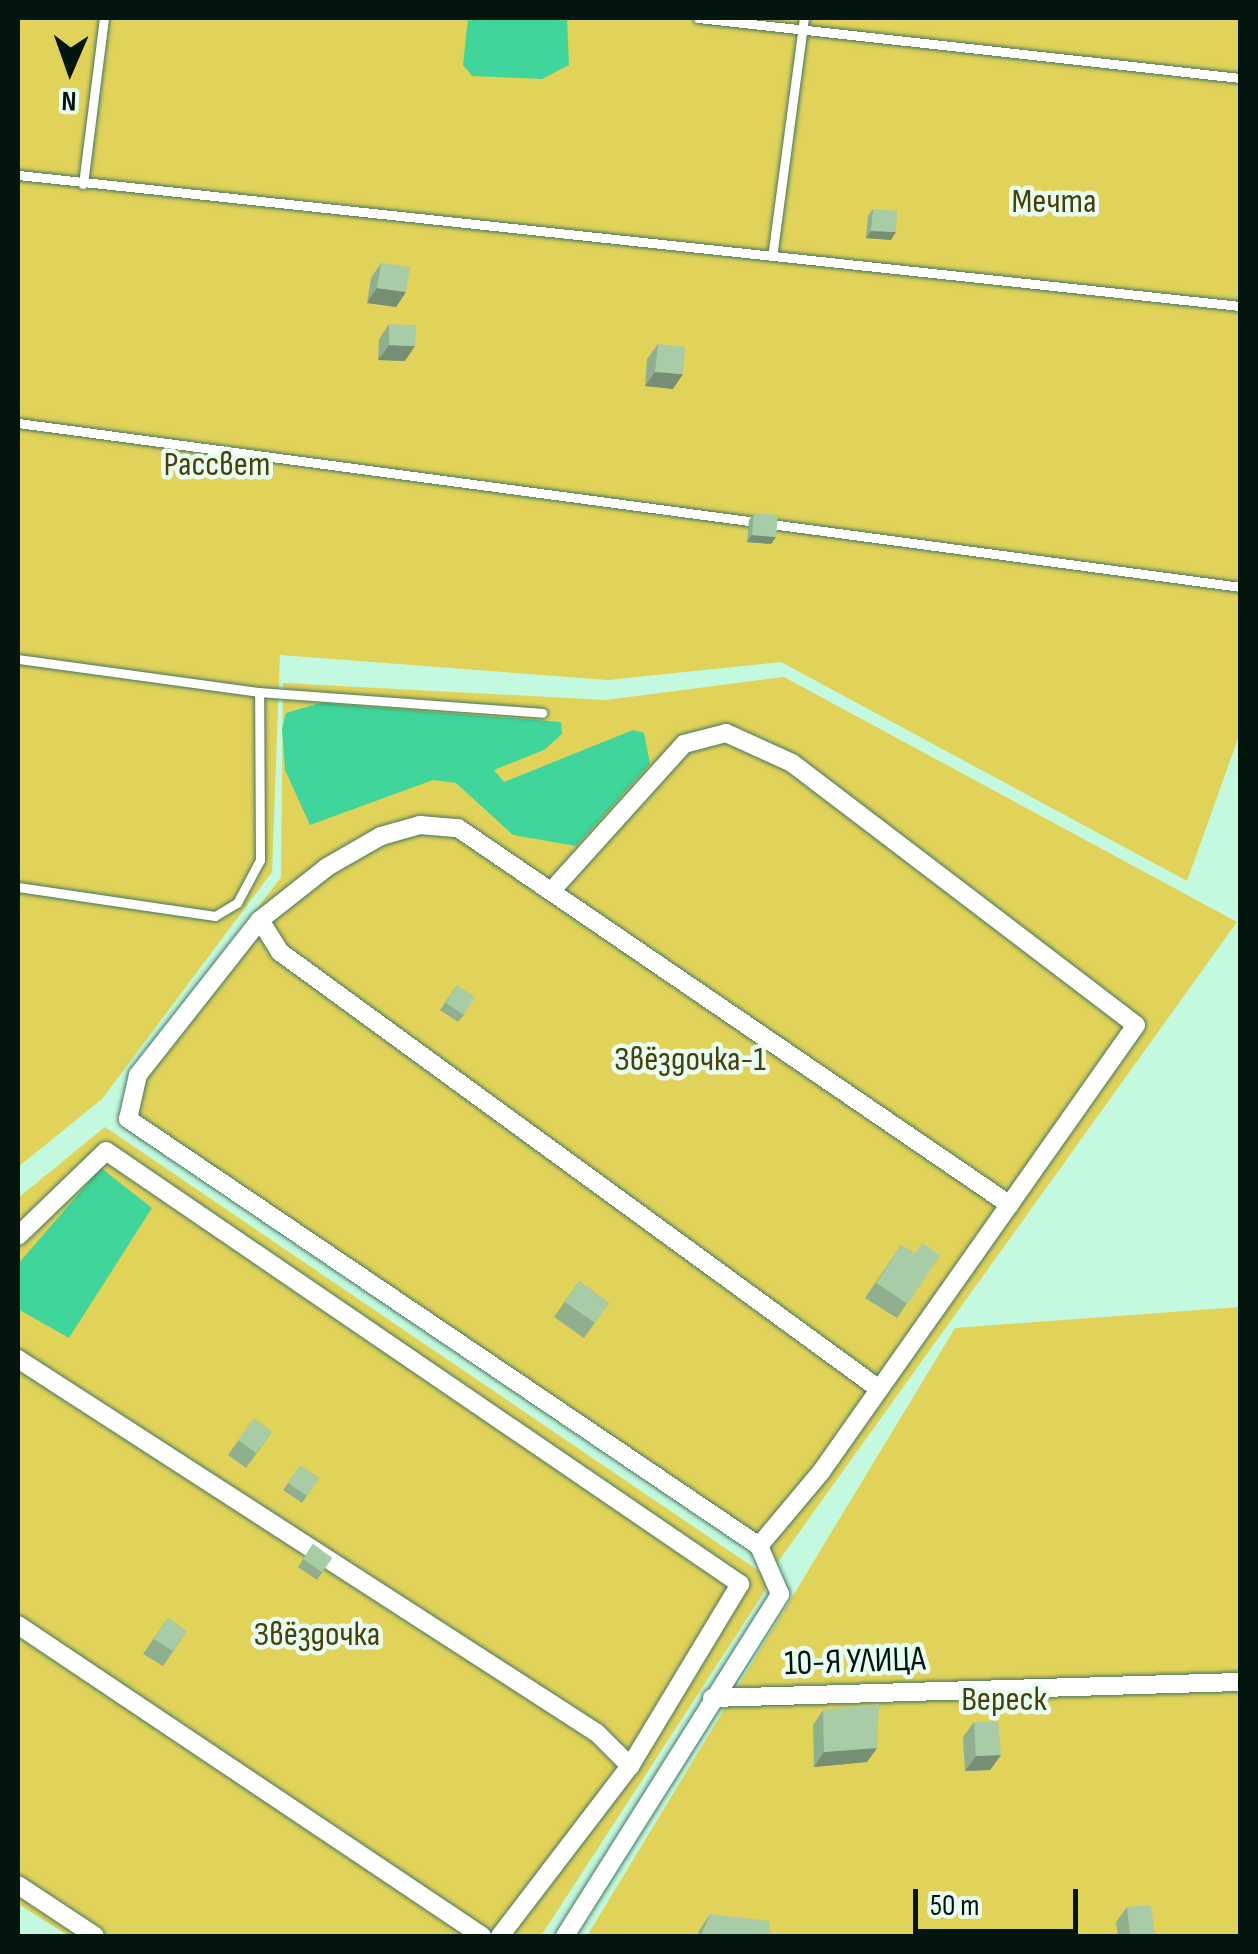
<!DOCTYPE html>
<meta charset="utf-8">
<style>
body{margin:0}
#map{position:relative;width:1258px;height:1954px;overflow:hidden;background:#c3f9de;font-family:"Sofia Sans Condensed",sans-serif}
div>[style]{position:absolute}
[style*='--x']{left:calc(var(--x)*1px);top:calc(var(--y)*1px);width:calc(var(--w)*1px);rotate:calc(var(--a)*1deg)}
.green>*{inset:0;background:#e1d359}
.water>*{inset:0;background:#40d59b}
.roads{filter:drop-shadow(0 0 2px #45775f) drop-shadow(0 0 2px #45775f)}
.service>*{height:9px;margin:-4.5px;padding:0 4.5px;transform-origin:4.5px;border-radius:4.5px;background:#fff}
.minor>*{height:18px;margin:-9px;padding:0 9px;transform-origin:9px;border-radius:9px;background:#fff}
.wall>*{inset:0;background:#90af8e}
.shaded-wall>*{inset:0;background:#768f74}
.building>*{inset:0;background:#a8cca5}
span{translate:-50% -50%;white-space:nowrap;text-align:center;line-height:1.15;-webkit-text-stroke:9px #e9fef3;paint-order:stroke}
.park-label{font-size:35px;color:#474108}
.street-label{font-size:35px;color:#03160d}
.frame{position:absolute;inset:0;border:20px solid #03160d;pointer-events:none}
.north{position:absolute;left:20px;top:20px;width:100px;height:100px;-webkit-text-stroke:8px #e9fef3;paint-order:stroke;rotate:182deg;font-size:28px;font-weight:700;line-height:40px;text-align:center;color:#03160d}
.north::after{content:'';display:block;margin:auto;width:35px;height:45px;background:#03160d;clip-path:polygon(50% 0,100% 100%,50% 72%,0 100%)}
.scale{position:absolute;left:913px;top:1889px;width:165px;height:45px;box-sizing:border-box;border:5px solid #03160d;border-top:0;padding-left:12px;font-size:30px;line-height:35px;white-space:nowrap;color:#03160d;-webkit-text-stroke:8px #e9fef3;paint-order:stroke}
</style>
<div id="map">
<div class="green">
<i style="clip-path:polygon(18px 18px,1240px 18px,1240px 733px,1187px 881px,781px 662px,608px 680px,280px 655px,272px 872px,102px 1099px,18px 1167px)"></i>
<i style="clip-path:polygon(784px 677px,1237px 922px,777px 1563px,119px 1116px,128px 1079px,281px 877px,283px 683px,606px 700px)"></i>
<i style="clip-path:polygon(105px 1127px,772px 1580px,541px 1936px,69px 1936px,18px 1904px,18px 1198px)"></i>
<i style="clip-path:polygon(1240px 1307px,1240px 1936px,587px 1936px,955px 1328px)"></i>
</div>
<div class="water">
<i style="clip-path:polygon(468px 18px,567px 18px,569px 65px,542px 79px,472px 76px,463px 65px)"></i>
<i style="clip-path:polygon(320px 703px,561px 722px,562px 734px,544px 750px,494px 770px,504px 782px,633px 730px,644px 733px,650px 764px,576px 846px,513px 835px,456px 783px,433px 780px,310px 825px,285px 770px,282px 729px,286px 713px)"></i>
<i style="clip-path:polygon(101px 1168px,152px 1208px,69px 1338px,18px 1309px,18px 1264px)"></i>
</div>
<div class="roads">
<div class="service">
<i style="--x:698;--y:18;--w:545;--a:6.32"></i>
<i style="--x:18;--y:175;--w:1229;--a:6.12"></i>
<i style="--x:83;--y:184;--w:167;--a:-82.8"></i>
<i style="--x:773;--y:250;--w:234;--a:-82.4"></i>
<i style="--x:18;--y:423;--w:1233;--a:7.64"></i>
<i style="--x:18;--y:659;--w:243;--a:7.8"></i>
<i style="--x:259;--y:692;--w:284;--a:4.2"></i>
<i style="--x:18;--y:887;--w:199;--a:8.4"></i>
<i style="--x:215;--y:916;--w:26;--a:-31"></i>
<i style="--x:237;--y:903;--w:49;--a:-61.9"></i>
<i style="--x:260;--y:860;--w:168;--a:-90.3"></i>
</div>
<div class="minor">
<i style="--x:554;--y:888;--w:194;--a:-47.9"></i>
<i style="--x:684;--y:744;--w:43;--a:-14.7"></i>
<i style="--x:726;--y:733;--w:72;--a:24.4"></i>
<i style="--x:792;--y:763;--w:432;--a:37.3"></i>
<i style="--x:1136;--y:1025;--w:547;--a:125.17"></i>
<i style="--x:821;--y:1472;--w:97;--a:130"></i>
<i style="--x:260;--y:920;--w:38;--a:58"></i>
<i style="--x:280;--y:952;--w:741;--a:36.11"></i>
<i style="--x:18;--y:1236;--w:122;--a:-44"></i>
<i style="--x:106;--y:1151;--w:768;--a:34.33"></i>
<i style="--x:740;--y:1584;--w:213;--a:121.1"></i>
<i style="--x:630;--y:1766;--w:214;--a:127.4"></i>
<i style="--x:18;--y:1359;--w:689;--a:32.86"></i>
<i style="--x:597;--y:1733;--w:47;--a:45"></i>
<i style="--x:18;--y:1625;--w:559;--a:33.83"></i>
<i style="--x:712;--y:1698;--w:528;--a:-1.74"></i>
<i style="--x:18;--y:1885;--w:92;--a:33.5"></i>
<i style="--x:565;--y:1936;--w:404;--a:-57.8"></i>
<i style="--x:780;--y:1594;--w:52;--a:-113.6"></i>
<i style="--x:759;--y:1546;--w:762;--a:-145.91"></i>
<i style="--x:128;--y:1119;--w:45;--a:-77.2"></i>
<i style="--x:138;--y:1075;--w:197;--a:-51.8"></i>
<i style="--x:260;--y:920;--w:85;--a:-38.3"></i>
<i style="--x:327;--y:867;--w:62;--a:-29.9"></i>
<i style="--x:381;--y:836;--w:41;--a:-15.8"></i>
<i style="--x:420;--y:825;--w:38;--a:5"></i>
<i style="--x:458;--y:828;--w:668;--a:34.33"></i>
</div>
</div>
<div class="wall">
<i style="clip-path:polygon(873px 209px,891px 240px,866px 238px,868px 216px)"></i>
<i style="clip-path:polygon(381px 263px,406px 292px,396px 307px,367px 303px,371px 278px)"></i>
<i style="clip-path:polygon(389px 324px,405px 361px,378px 360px,379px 339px)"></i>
<i style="clip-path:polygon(658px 344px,673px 389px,645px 386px,647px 359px)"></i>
<i style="clip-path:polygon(754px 513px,776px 537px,771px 544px,747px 542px,749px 520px)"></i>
<i style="clip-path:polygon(457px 985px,464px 1015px,458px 1022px,440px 1010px)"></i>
<i style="clip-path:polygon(901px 1245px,915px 1254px,940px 1255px,897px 1318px,865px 1298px)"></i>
<i style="clip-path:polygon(579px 1281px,609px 1303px,584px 1338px,554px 1317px)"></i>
<i style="clip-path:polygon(254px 1419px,272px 1432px,246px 1468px,228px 1455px)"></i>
<i style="clip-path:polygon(300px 1466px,319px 1478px,302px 1503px,283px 1490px)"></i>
<i style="clip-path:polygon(313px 1544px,332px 1558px,317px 1580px,298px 1567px)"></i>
<i style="clip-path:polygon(168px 1618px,187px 1631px,163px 1666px,143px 1654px)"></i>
<i style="clip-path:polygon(823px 1710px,877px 1748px,867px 1762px,814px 1767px,813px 1725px)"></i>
<i style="clip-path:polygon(974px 1722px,1001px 1755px,990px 1770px,965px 1771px,963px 1737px)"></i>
<i style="clip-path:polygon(1127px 1907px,1155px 1936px,1118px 1936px,1116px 1922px)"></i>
<i style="clip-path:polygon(710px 1914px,771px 1936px,697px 1936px,700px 1929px)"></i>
</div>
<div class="shaded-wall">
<i style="clip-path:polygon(871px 231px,896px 232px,891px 240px,866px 238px)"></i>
<i style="clip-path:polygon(377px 288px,406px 292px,396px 307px,367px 303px)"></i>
<i style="clip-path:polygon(389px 345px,415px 346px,405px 361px,378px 360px)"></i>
<i style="clip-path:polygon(655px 372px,683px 374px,673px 389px,645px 386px)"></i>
<i style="clip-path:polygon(752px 535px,776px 537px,771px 544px,747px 542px)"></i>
<i style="clip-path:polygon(877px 1748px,867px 1762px,814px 1767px,824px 1752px)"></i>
<i style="clip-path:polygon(1001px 1755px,990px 1770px,965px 1771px,976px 1756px)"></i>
</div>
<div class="building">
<i style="clip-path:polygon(873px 209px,897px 211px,896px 232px,871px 231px)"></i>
<i style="clip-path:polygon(381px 263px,410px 267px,406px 292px,377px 288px)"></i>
<i style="clip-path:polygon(389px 324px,416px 325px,415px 346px,389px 345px)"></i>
<i style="clip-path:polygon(658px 344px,685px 347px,683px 374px,655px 372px)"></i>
<i style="clip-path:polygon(754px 513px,778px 515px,776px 537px,752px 535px)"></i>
<i style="clip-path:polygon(457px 985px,475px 997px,464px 1015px,446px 1003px)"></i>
<i style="clip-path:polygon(922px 1243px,940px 1255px,908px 1304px,876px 1283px,901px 1245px,915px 1254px)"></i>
<i style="clip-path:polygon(579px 1281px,609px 1303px,595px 1323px,565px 1302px)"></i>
<i style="clip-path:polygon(254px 1419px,272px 1432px,256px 1453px,238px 1440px)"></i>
<i style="clip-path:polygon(300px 1466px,319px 1478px,307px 1496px,288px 1483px)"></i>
<i style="clip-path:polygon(313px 1544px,332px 1558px,322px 1572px,303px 1559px)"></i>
<i style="clip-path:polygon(168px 1618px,187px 1631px,173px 1651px,154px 1639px)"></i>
<i style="clip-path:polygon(879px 1704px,877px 1748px,824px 1752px,823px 1710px)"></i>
<i style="clip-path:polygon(998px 1721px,1001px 1755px,976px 1756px,974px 1722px)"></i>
<i style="clip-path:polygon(1151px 1905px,1155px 1936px,1130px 1936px,1127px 1907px)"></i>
<i style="clip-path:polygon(710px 1914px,769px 1921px,771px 1936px,701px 1936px)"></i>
</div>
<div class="park-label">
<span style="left:1054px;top:202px">Мечта</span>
<span style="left:217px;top:465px">Рассвет</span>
<span style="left:690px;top:1060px">Звёздочка-1</span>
<span style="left:317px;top:1635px">Звёздочка</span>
<span style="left:1004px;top:1700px">Вереск</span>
</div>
<div class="street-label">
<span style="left:855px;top:1662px;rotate:-2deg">10-Я УЛИЦА</span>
</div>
<div class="frame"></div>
<div class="north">N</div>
<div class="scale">50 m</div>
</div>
